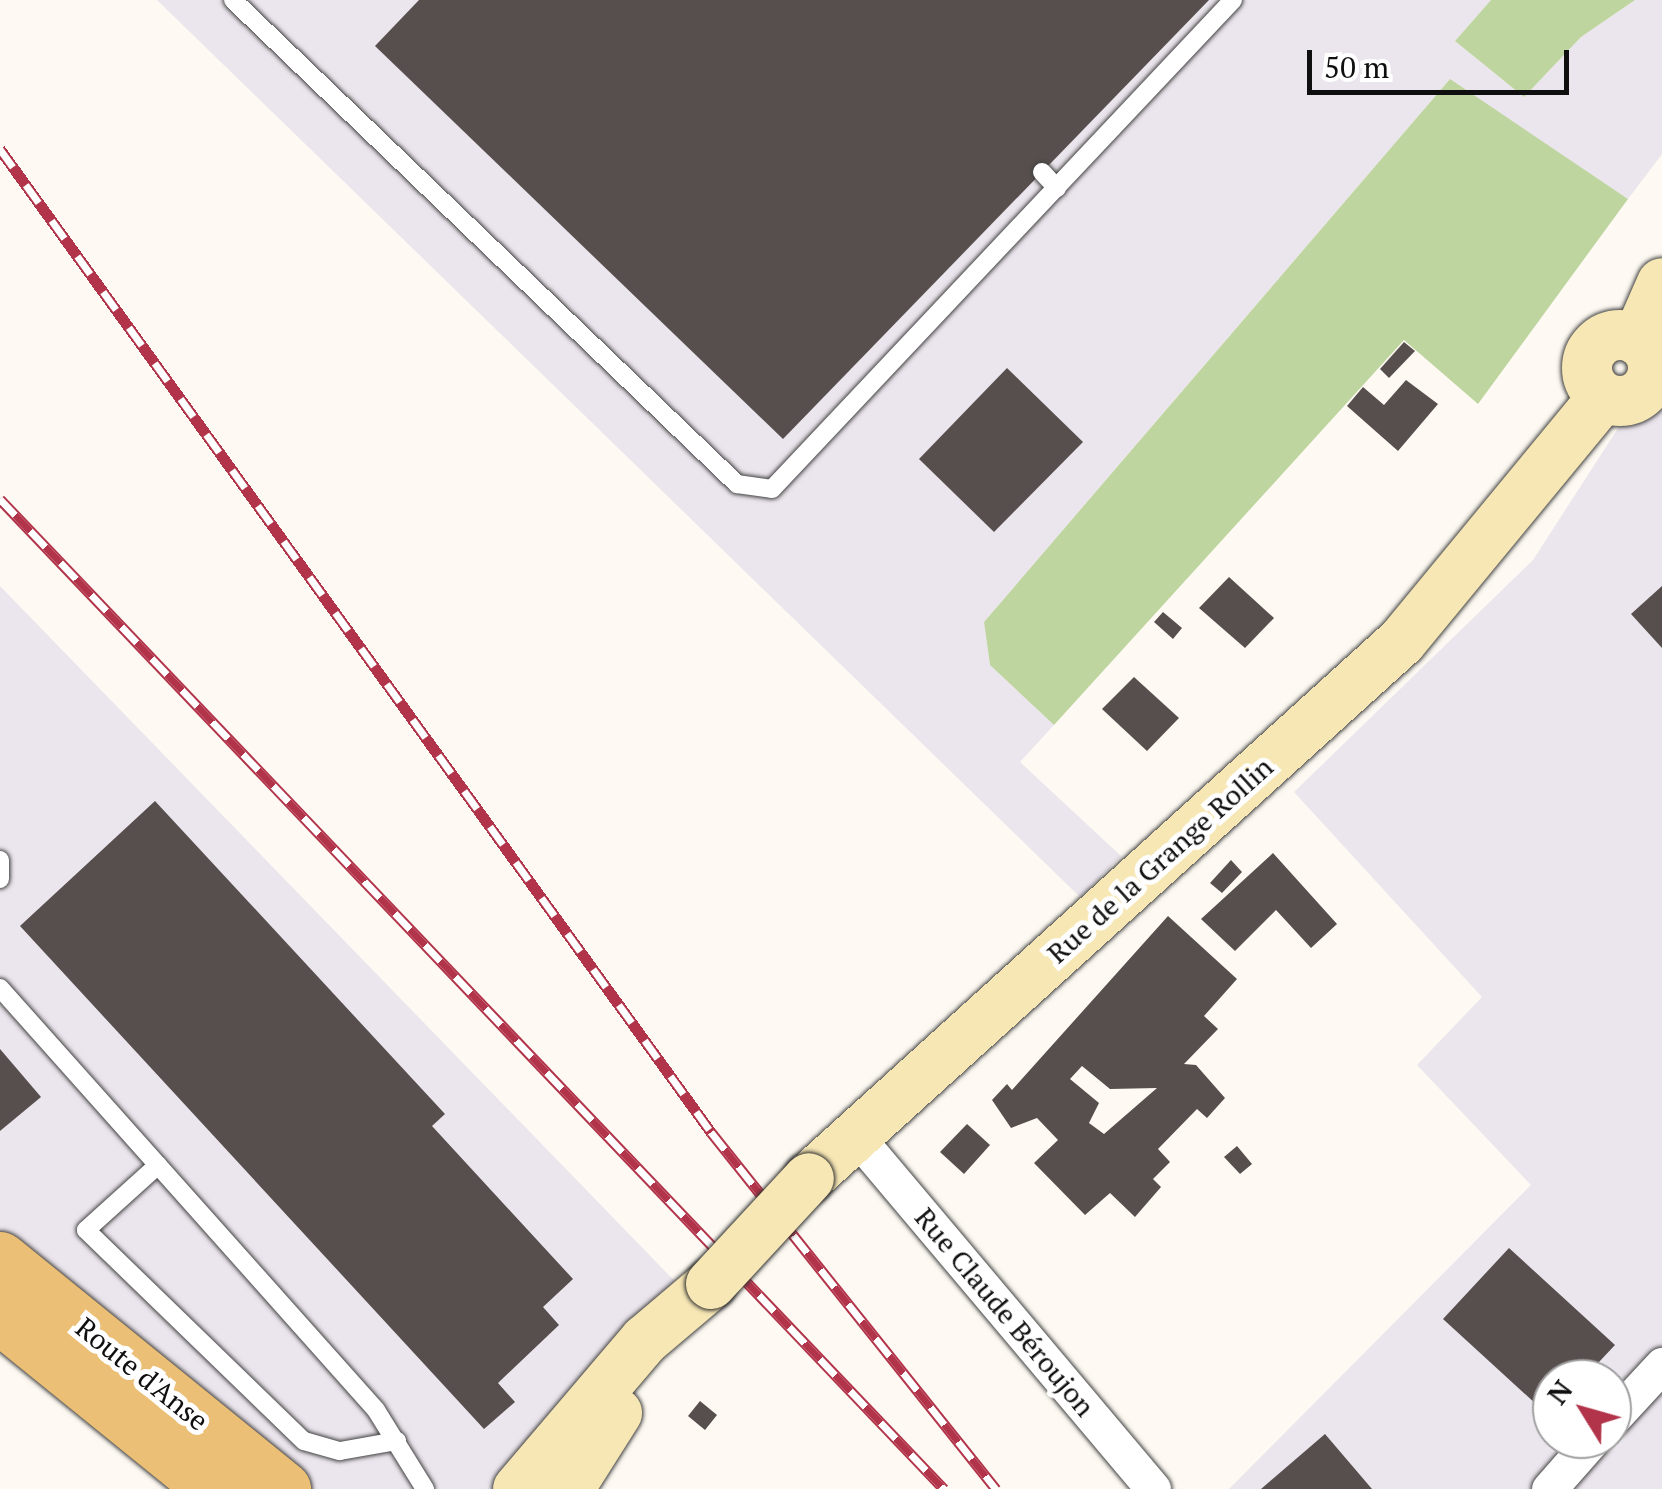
<!DOCTYPE html>
<meta charset="utf-8">
<style>
body{margin:0}
#map{position:relative;width:1662px;height:1489px;overflow:hidden;background:#fefaf3;font-family:"PT Serif",serif}
div>[style]{position:absolute}
[style*='--x']{left:calc(var(--x)*1px);top:calc(var(--y)*1px);width:calc(var(--w)*1px);rotate:calc(var(--a)*1deg)}
.industrial>*{inset:0;background:#ebe5ed}
.forest>*{inset:0;background:#bfd5a0}
.building>*{inset:0;background:#574f4d}
.roads{filter:drop-shadow(0 0 2px #424242) drop-shadow(0 0 2px #424242)}
.service>*{height:18px;margin:-9px;padding:0 9px;transform-origin:9px;border-radius:9px;background:#fff}
.minor>*{height:35px;margin:-17.5px;padding:0 17.5px;transform-origin:17.5px;border-radius:17.5px;background:#fff}
.secondary>*{height:50px;margin:-25px;padding:0 25px;transform-origin:25px;border-radius:25px;background:#f7e7b4}
.secondary>.ring{margin:-25px;padding:0;box-sizing:content-box;background:none;border:50px solid #f7e7b4;border-radius:50%}
.primary>*{height:55px;margin:-27.5px;padding:0 27.5px;transform-origin:27.5px;border-radius:27.5px;background:#ebbf75}
.rail>*{height:11px;margin-top:-5.5px;transform-origin:0;background:repeating-linear-gradient(90deg,#fff 0 22px,#b2344b 0 44px);box-sizing:border-box;border-block:2px solid #b2344b}
.bridges{filter:drop-shadow(0 0 2px #313131) drop-shadow(0 0 2px #313131)}
.secondary-bridge>*{height:50px;margin:-25px;padding:0 25px;transform-origin:25px;border-radius:25px;background:#f7e7b4}
span{translate:-50% -50%;white-space:nowrap;text-align:center;line-height:1.15;-webkit-text-stroke:10px #fff;paint-order:stroke}
.street-label{font-size:28px;color:#0f0f0f}
.north{position:absolute;left:1532px;top:1359px;width:100px;height:100px;box-sizing:border-box;background:#fff;border:2px solid #9f9f9f;border-radius:50%;rotate:307deg;font-size:28px;font-weight:700;line-height:40px;text-align:center;color:#0f0f0f}
.north::after{content:'';display:block;margin:auto;width:35px;height:45px;background:#b2344b;clip-path:polygon(50% 0,100% 100%,50% 72%,0 100%)}
.scale{position:absolute;left:1307px;top:50px;width:262px;height:45px;box-sizing:border-box;border:5px solid #0f0f0f;border-top:0;padding-left:12px;font-size:30px;line-height:35px;white-space:nowrap;color:#0f0f0f;-webkit-text-stroke:8px #fff;paint-order:stroke}
</style>
<div id="map">
<div class="industrial">
<i style="clip-path:polygon(157px 0,1491px 0,1455px 41px,1524px 97px,1581px 37px,1635px 0,1662px 0,1662px 154px,1628px 199px,1449px 80px,984px 622px,990px 665px,1054px 725px,1020px 762px,1121px 856px,1080px 897px)"></i>
<i style="clip-path:polygon(evenodd,1662px 360px,1662px 1489px,1229px 1489px,1531px 1185px,1417px 1065px,1482px 997px,1294px 792px,1533px 560px,1662px 360px,1552px 1379px,1612px 1379px,1612px 1439px,1552px 1439px,1552px 1379px)"></i>
<i style="clip-path:polygon(0 586px,694px 1301px,511px 1489px,283px 1489px,0 1259px)"></i>
</div>
<div class="forest">
<i style="clip-path:polygon(1491px 0,1635px 0,1581px 37px,1524px 97px,1455px 41px)"></i>
<i style="clip-path:polygon(1450px 79px,1628px 199px,1478px 404px,1404px 340px,1054px 725px,990px 665px,984px 622px)"></i>
</div>
<div class="building">
<i style="clip-path:polygon(419px 0,1209px 0,783px 439px,375px 46px)"></i>
<i style="clip-path:polygon(1404px 342px,1415px 351px,1389px 378px,1380px 369px)"></i>
<i style="clip-path:polygon(1007px 368px,1083px 442px,994px 532px,919px 459px)"></i>
<i style="clip-path:polygon(1406px 380px,1438px 404px,1398px 451px,1347px 406px,1363px 387px,1384px 405px)"></i>
<i style="clip-path:polygon(1229px 577px,1274px 618px,1245px 648px,1199px 608px)"></i>
<i style="clip-path:polygon(1662px 586px,1662px 648px,1631px 614px)"></i>
<i style="clip-path:polygon(1163px 612px,1182px 628px,1173px 639px,1154px 622px)"></i>
<i style="clip-path:polygon(1134px 677px,1179px 718px,1147px 751px,1102px 709px)"></i>
<i style="clip-path:polygon(155px 801px,445px 1114px,432px 1126px,573px 1279px,543px 1307px,559px 1325px,498px 1383px,515px 1402px,484px 1429px,20px 926px)"></i>
<i style="clip-path:polygon(1273px 853px,1337px 924px,1311px 948px,1276px 910px,1235px 951px,1201px 919px)"></i>
<i style="clip-path:polygon(1231px 860px,1242px 872px,1222px 893px,1210px 883px)"></i>
<i style="clip-path:polygon(evenodd,1168px 916px,1237px 979px,1204px 1016px,1218px 1029px,1184px 1064px,1196px 1065px,1225px 1098px,1207px 1118px,1197px 1109px,1158px 1149px,1170px 1162px,1153px 1179px,1161px 1187px,1135px 1217px,1110px 1193px,1085px 1215px,1034px 1163px,1058px 1140px,1037px 1118px,1011px 1128px,992px 1100px,1007px 1084px,1012px 1090px,1168px 916px,1082px 1066px,1110px 1089px,1157px 1088px,1104px 1134px,1089px 1123px,1099px 1103px,1070px 1079px,1082px 1066px)"></i>
<i style="clip-path:polygon(0 1049px,41px 1097px,0 1131px)"></i>
<i style="clip-path:polygon(967px 1124px,990px 1145px,964px 1174px,940px 1152px)"></i>
<i style="clip-path:polygon(1237px 1146px,1252px 1164px,1240px 1174px,1224px 1157px)"></i>
<i style="clip-path:polygon(1509px 1248px,1615px 1345px,1583px 1379px,1552px 1379px,1549px 1416px,1443px 1319px)"></i>
<i style="clip-path:polygon(700px 1401px,717px 1415px,705px 1430px,688px 1416px)"></i>
<i style="clip-path:polygon(1325px 1434px,1372px 1489px,1261px 1489px)"></i>
</div>
<div class="roads">
<div class="service">
<i style="--x:233;--y:0;--w:699;--a:43.84"></i>
<i style="--x:737;--y:484;--w:35;--a:8"></i>
<i style="--x:772;--y:489;--w:672;--a:-46.69"></i>
<i style="--x:1042;--y:172;--w:22;--a:47"></i>
<i style="--x:0;--y:860;--w:19;--a:90"></i>
<i style="--x:0;--y:988;--w:565;--a:48.3"></i>
<i style="--x:376;--y:1410;--w:93;--a:58.2"></i>
<i style="--x:158;--y:1165;--w:97;--a:137.9"></i>
<i style="--x:86;--y:1230;--w:303;--a:44.1"></i>
<i style="--x:304;--y:1441;--w:37;--a:16"></i>
<i style="--x:340;--y:1451;--w:58;--a:-10"></i>
</div>
<div class="minor">
<i style="--x:1651;--y:382;--w:12;--a:24"></i>
<i style="--x:856;--y:1136;--w:461;--a:49.9"></i>
<i style="--x:1612;--y:1419;--w:74;--a:-47.2"></i>
<i style="--x:1549;--y:1489;--w:67;--a:-48.7"></i>
</div>
<div class="secondary">
<i class="ring" style="left:1587px;top:335px;width:16px;height:16px"></i>
<i style="--x:1637;--y:340;--w:62;--a:-66.3"></i>
<i style="--x:809;--y:1178;--w:800;--a:-42.16"></i>
<i style="--x:1402;--y:641;--w:316;--a:-50.5"></i>
<i style="--x:518;--y:1489;--w:196;--a:-49.6"></i>
<i style="--x:645;--y:1340;--w:87;--a:-40.3"></i>
<i style="--x:569;--y:1489;--w:90;--a:-57.7"></i>
</div>
<div class="primary">
<i style="--x:0;--y:1259;--w:365;--a:39.1"></i>
<i style="--x:0;--y:1316;--w:275;--a:39"></i>
</div>
</div>
<div class="rail">
<i style="--x:0;--y:149;--w:1213;--a:54.12"></i>
<i style="--x:711;--y:1132;--w:457;--a:51.4"></i>
<i style="--x:0;--y:499;--w:1368;--a:46.36"></i>
</div>
<div class="bridges">
<div class="secondary-bridge">
<i style="--x:711;--y:1284;--w:144;--a:-47.2"></i>
</div>
</div>
<div class="street-label">
<span style="left:1160px;top:860px;rotate:-42deg">Rue de la Grange Rollin</span>
<span style="left:1005px;top:1312px;rotate:50deg">Rue Claude Béroujon</span>
<span style="left:142px;top:1374px;rotate:39deg">Route d'Anse</span>
</div>
<div class="north">N</div>
<div class="scale">50 m</div>
</div>
